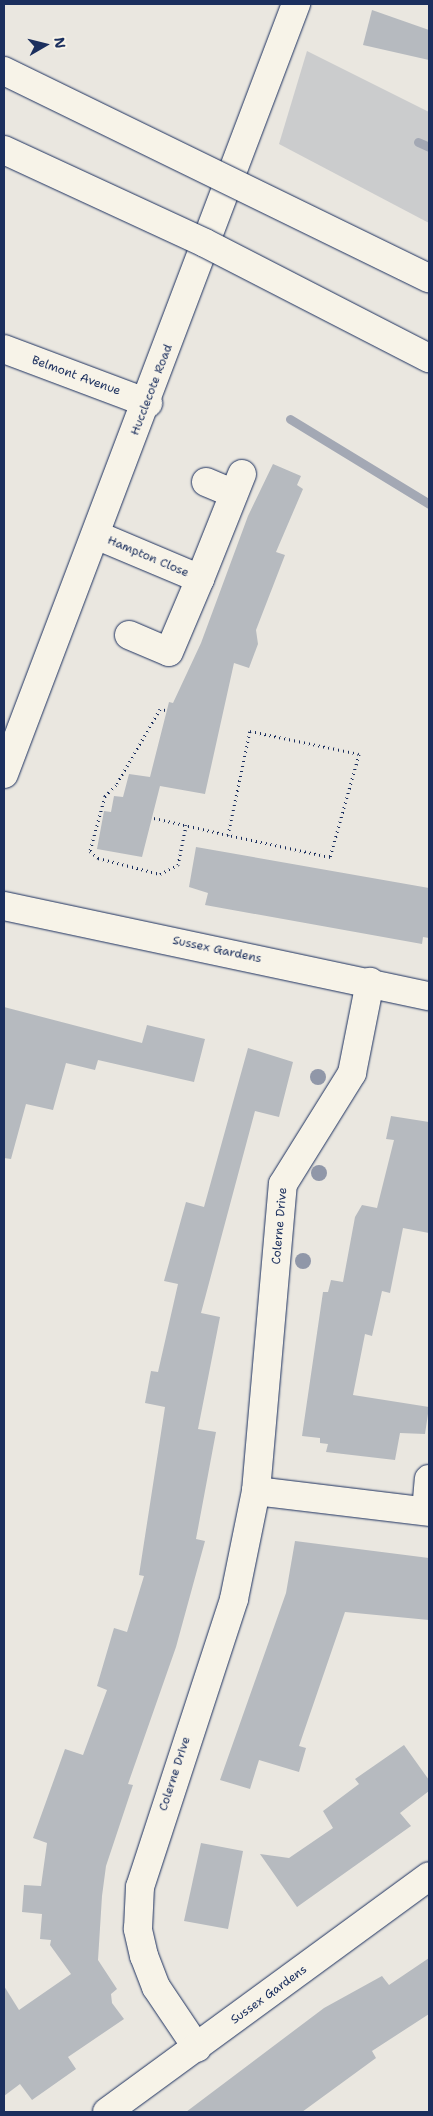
<!DOCTYPE html>
<style>
body{margin:0}
#map{position:relative;width:433px;height:2116px;overflow:hidden;background:#eae7e0;font-family:"Shantell Sans",sans-serif}
div>[style]{position:absolute}
[style*='--x']{left:calc(var(--x)*1px);top:calc(var(--y)*1px);width:calc(var(--w)*1px);rotate:calc(var(--a)*1deg)}
.green>*{inset:0;background:#cbcccd}
.stream>*{height:9px;margin:-4.5px;padding:0 4.5px;transform-origin:4.5px;border-radius:4.5px;background:#a3a8b4}
.building>*{inset:0;background:#b6babf}
.path>*{height:3px;margin-top:-1.5px;transform-origin:0;background:repeating-linear-gradient(90deg,#1b2f5e 0 1px,transparent 0 5px)}
.roads{filter:drop-shadow(0 0 1px #1b2f5e) drop-shadow(0 0 1px #1b2f5e)}
.minor>*{height:28px;margin:-14px;padding:0 14px;transform-origin:14px;border-radius:14px;background:#f7f3e8}
.tertiary>*{height:28px;margin:-14px;padding:0 14px;transform-origin:14px;border-radius:14px;background:#f7f3e8}
.bridges{filter:drop-shadow(0 0 1px #1b2f5e) drop-shadow(0 0 1px #1b2f5e)}
.motorway-bridge>*{height:28px;margin:-14px;padding:0 14px;transform-origin:14px;border-radius:14px;background:#f7f3e8}
.trees>*{width:16px;height:16px;margin:-8px;border-radius:50%;background:#9097a8}
span{translate:-50% -50%;white-space:nowrap;text-align:center;line-height:1.15;-webkit-text-stroke:5px #f7f3e8;paint-order:stroke}
.street-label{font-size:12px;color:#1b2f5e}
.frame{position:absolute;inset:0;border:5px solid #1b2f5e;pointer-events:none}
.north{position:absolute;left:20px;top:20px;width:50px;height:50px;-webkit-text-stroke:4px #f7f3e8;paint-order:stroke;rotate:82deg;font-size:14px;font-weight:700;line-height:20px;text-align:center;color:#1b2f5e}
.north::after{content:'';display:block;margin:auto;width:18px;height:22px;background:#1b2f5e;clip-path:polygon(50% 0,100% 100%,50% 72%,0 100%)}
</style>
<div id="map">
<div class="green">
<i style="clip-path:polygon(307px 51px,429px 112px,429px 223px,279px 144px)"></i>
</div>
<div class="stream">
<i style="--x:418;--y:142;--w:12;--a:24"></i>
<i style="--x:290;--y:419;--w:163;--a:31.4"></i>
</div>
<div class="building">
<i style="clip-path:polygon(372px 10px,429px 30px,429px 60px,363px 45px)"></i>
<i style="clip-path:polygon(273px 464px,301px 476px,297px 485px,303px 489px,276px 552px,285px 555px,256px 630px,258px 644px,249px 668px,234px 663px,205px 794px,160px 786px,142px 857px,97px 849px,104px 811px,111px 812px,114px 796px,123px 797px,129px 774px,150px 777px,169px 702px,173px 703px,201px 643px,248px 516px)"></i>
<i style="clip-path:polygon(196px 847px,429px 888px,429px 938px,423px 937px,422px 944px,205px 905px,208px 893px,189px 887px)"></i>
<i style="clip-path:polygon(4px 1007px,142px 1043px,147px 1025px,205px 1039px,194px 1082px,98px 1060px,95px 1070px,66px 1063px,53px 1110px,26px 1104px,11px 1159px,4px 1158px)"></i>
<i style="clip-path:polygon(248px 1048px,293px 1062px,279px 1117px,255px 1111px,201px 1313px,220px 1317px,198px 1429px,216px 1432px,196px 1539px,205px 1541px,176px 1647px,128px 1784px,133px 1785px,106px 1866px,102px 1896px,98px 1960px,117px 1989px,111px 1994px,112px 2003px,124px 2019px,68px 2057px,76px 2069px,32px 2100px,20px 2084px,4px 2096px,4px 1986px,19px 2010px,71px 1974px,50px 1945px,51px 1940px,40px 1939px,42px 1914px,22px 1912px,24px 1885px,41px 1886px,47px 1843px,33px 1838px,65px 1749px,83px 1755px,107px 1690px,97px 1686px,114px 1628px,127px 1632px,144px 1576px,139px 1575px,165px 1407px,145px 1403px,151px 1371px,158px 1372px,178px 1284px,164px 1281px,186px 1202px,204px 1207px)"></i>
<i style="clip-path:polygon(391px 1116px,429px 1122px,429px 1233px,403px 1228px,390px 1293px,382px 1291px,372px 1336px,365px 1334px,353px 1395px,429px 1407px,425px 1434px,400px 1433px,395px 1460px,326px 1452px,328px 1444px,320px 1443px,320px 1438px,302px 1436px,323px 1292px,328px 1292px,331px 1280px,343px 1282px,355px 1217px,362px 1205px,377px 1208px,394px 1140px,386px 1139px)"></i>
<i style="clip-path:polygon(295px 1541px,429px 1558px,429px 1620px,345px 1612px,299px 1746px,306px 1748px,299px 1772px,259px 1760px,250px 1789px,220px 1780px,286px 1593px)"></i>
<i style="clip-path:polygon(404px 1745px,429px 1780px,429px 1791px,400px 1813px,411px 1826px,297px 1907px,260px 1854px,289px 1858px,333px 1828px,323px 1811px,359px 1784px,355px 1779px)"></i>
<i style="clip-path:polygon(201px 1843px,243px 1851px,228px 1929px,184px 1921px)"></i>
<i style="clip-path:polygon(429px 1958px,429px 2014px,372px 2051px,376px 2058px,302px 2112px,186px 2112px,324px 2008px,382px 1976px,389px 1985px)"></i>
</div>
<div class="path">
<i style="--x:165;--y:710;--w:5;--a:-169"></i>
<i style="--x:160;--y:709;--w:88;--a:120.1"></i>
<i style="--x:116;--y:785;--w:16;--a:135"></i>
<i style="--x:105;--y:796;--w:57;--a:105.3"></i>
<i style="--x:90;--y:851;--w:11;--a:41"></i>
<i style="--x:98;--y:858;--w:64;--a:14.5"></i>
<i style="--x:160;--y:874;--w:20;--a:-27"></i>
<i style="--x:178;--y:865;--w:41;--a:-78.7"></i>
<i style="--x:250;--y:731;--w:111;--a:11.9"></i>
<i style="--x:359;--y:754;--w:107;--a:105.7"></i>
<i style="--x:330;--y:857;--w:104;--a:-167.8"></i>
<i style="--x:228;--y:835;--w:106;--a:-78.1"></i>
<i style="--x:154;--y:818;--w:76;--a:12.9"></i>
</div>
<div class="roads">
<div class="minor">
<i style="--x:4;--y:349;--w:154;--a:20.6"></i>
<i style="--x:206;--y:482;--w:30;--a:23"></i>
<i style="--x:96;--y:535;--w:113;--a:22.9"></i>
<i style="--x:200;--y:579;--w:113;--a:-68.2"></i>
<i style="--x:129;--y:635;--w:43;--a:23"></i>
<i style="--x:169;--y:652;--w:79;--a:-67"></i>
<i style="--x:4;--y:906;--w:434;--a:12"></i>
<i style="--x:256;--y:1491;--w:174;--a:6.9"></i>
<i style="--x:426;--y:1511;--w:32;--a:-85"></i>
<i style="--x:197;--y:2048;--w:73;--a:-123.9"></i>
<i style="--x:156;--y:1987;--w:33;--a:-111"></i>
<i style="--x:144;--y:1956;--w:28;--a:-103"></i>
<i style="--x:138;--y:1929;--w:42;--a:-87.3"></i>
<i style="--x:140;--y:1887;--w:303;--a:-71.9"></i>
<i style="--x:234;--y:1599;--w:110;--a:-78.5"></i>
<i style="--x:256;--y:1491;--w:308;--a:-85"></i>
<i style="--x:283;--y:1184;--w:131;--a:-58.1"></i>
<i style="--x:352;--y:1073;--w:93;--a:-78.8"></i>
<i style="--x:107;--y:2112;--w:399;--a:-36.2"></i>
</div>
<div class="tertiary">
<i style="--x:4;--y:774;--w:824;--a:-69.23"></i>
</div>
</div>
<div class="bridges">
<div class="motorway-bridge">
<i style="--x:4;--y:71;--w:473;--a:26"></i>
<i style="--x:4;--y:150;--w:221;--a:24.8"></i>
<i style="--x:205;--y:243;--w:252;--a:27.2"></i>
</div>
</div>
<div class="trees">
<i style="left:318px;top:1077px"></i>
<i style="left:319px;top:1173px"></i>
<i style="left:303px;top:1261px"></i>
</div>
<div class="street-label">
<span style="left:76px;top:376px;rotate:20deg">Belmont Avenue</span>
<span style="left:152px;top:390px;rotate:-69deg">Hucclecote Road</span>
<span style="left:148px;top:557px;rotate:23deg">Hampton Close</span>
<span style="left:217px;top:950px;rotate:12deg">Sussex Gardens</span>
<span style="left:280px;top:1226px;rotate:-85deg">Colerne Drive</span>
<span style="left:175px;top:1774px;rotate:-72deg">Colerne Drive</span>
<span style="left:269px;top:1995px;rotate:-36deg">Sussex Gardens</span>
</div>
<div class="frame"></div>
<div class="north">N</div>
</div>
